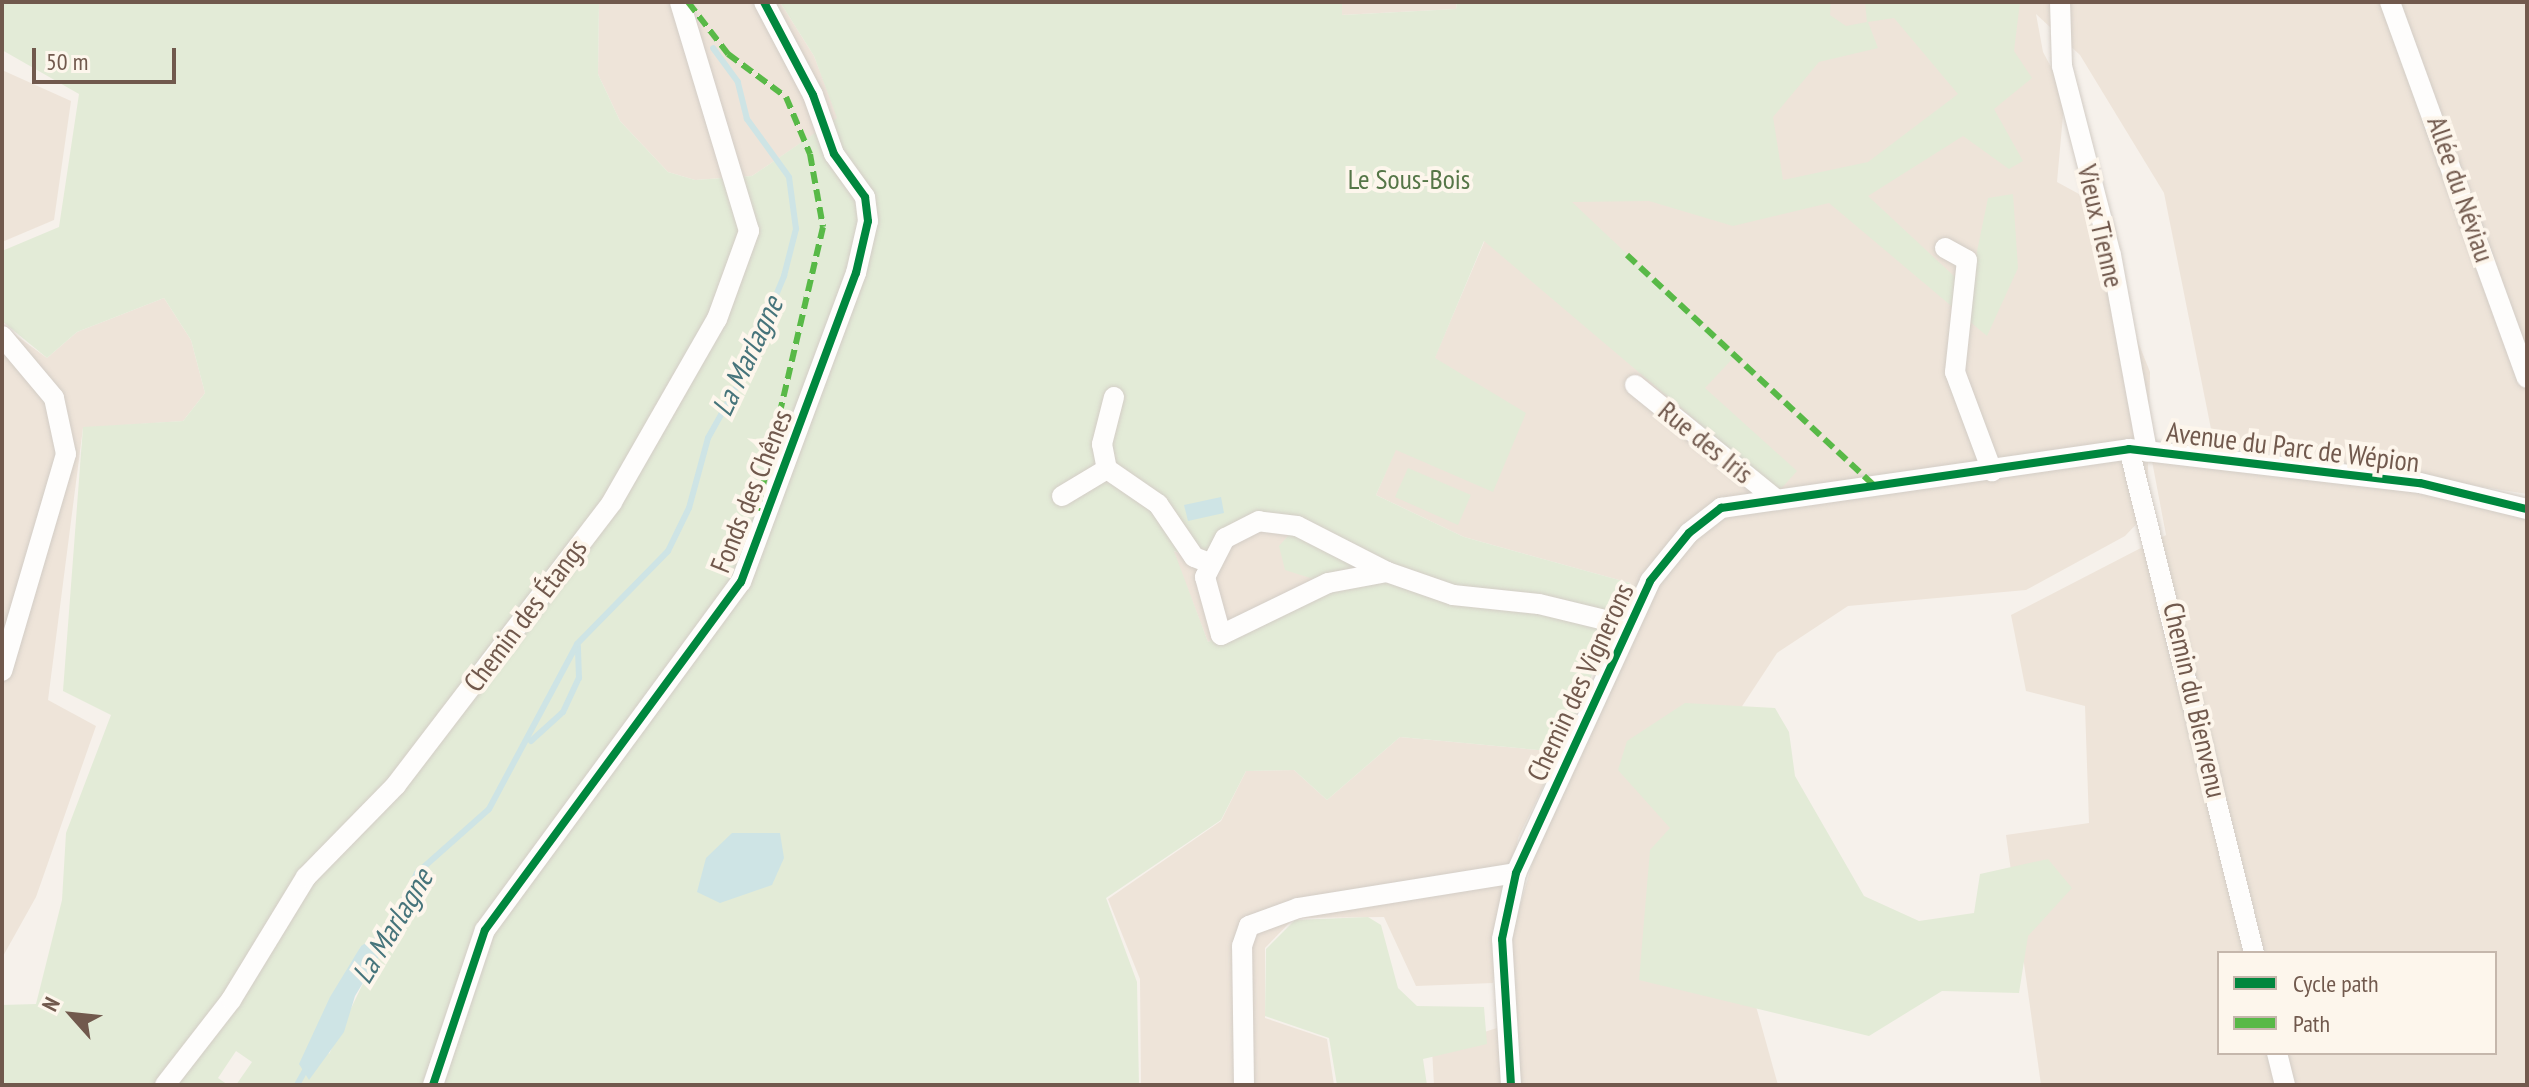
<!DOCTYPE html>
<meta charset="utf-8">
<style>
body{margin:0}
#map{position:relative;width:2529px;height:1087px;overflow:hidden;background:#f6f1eb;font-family:"PT Sans Narrow",sans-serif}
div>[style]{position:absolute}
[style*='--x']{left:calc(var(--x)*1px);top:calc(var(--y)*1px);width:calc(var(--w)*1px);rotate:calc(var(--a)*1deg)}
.residential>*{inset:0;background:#eee4d9}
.green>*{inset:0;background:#e3ebd7}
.water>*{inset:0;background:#cee4e5}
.stream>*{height:6px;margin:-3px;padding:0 3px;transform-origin:3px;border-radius:3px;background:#cee4e5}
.roads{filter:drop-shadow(0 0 2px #d3cdc6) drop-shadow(0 0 2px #d3cdc6)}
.street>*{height:20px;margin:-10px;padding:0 10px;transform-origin:10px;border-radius:10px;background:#fefdfc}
.quiet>*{height:6px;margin-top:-3px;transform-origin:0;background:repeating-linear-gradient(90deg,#58b947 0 12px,transparent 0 18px)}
.cycleway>*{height:8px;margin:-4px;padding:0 4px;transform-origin:4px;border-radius:4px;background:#00873e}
span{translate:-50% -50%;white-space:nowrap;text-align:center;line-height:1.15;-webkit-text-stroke:8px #fdf6ec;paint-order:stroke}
.park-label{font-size:28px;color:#557647}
.street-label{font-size:28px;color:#71594d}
.water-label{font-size:30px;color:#46747b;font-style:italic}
.frame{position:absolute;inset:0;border:4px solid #71594d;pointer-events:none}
.legend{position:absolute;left:2217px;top:951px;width:280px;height:104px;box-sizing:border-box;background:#fdf6ec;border:2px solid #c5b7ac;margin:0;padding:10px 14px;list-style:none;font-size:24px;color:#71594d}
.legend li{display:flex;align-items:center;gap:16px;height:40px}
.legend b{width:40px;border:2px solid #c5b7ac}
.north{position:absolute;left:32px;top:975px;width:80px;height:80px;-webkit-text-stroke:6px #fdf6ec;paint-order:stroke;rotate:297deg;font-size:22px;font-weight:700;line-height:32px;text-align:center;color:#71594d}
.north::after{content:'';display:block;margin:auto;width:28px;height:36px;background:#71594d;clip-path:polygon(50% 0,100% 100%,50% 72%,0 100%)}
.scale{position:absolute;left:32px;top:48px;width:144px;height:36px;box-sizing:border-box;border:4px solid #71594d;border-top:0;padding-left:10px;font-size:24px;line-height:28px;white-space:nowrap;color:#71594d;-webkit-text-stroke:6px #fdf6ec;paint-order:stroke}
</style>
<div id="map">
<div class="residential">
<i style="clip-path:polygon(599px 2px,780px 2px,814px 56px,838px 118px,752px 176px,695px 180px,668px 172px,620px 121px,598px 74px)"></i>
<i style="clip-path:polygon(1342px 2px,1457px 2px,1456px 9px,1341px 15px)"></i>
<i style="clip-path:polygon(1796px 2px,2527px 2px,2527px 494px,2214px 444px,2164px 193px,2080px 55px,2036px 14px,2043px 52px,2065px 93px,2057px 182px,2079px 194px,2150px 372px,2147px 513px,2125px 536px,2026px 590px,1848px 606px,1777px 653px,1693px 781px,1778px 1085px,1434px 1085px,1432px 1049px,1506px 1025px,1510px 941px,1536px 850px,1645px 602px,1630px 583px,1464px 537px,1376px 495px,1485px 240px,1505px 257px)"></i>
<i style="clip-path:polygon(2px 70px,71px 101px,54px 220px,2px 242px)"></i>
<i style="clip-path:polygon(164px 298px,191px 340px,205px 393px,183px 421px,83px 428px,48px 700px,96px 726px,36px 897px,2px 958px,2px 325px,47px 358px,77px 332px)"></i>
<i style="clip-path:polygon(evenodd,2152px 461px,2371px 481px,2527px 512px,2527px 1085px,2041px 1085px,2006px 835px,2089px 823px,2085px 706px,2026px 691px,2011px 615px,2166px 535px,2152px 461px,2219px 953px,2495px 953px,2495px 1053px,2219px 1053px,2219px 953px)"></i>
<i style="clip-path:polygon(1297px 526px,1328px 583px,1208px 642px,1173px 551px,1210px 563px,1240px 528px)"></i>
<i style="clip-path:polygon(1400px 737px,1560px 752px,1518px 838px,1493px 983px,1416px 986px,1384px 917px,1294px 918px,1265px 948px,1265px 1018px,1327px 1039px,1334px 1085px,1141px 1085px,1140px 979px,1108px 899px,1221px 821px,1246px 771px,1294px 770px,1327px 800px)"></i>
</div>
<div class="green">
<i style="clip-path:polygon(evenodd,2px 2px,599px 2px,598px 74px,620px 121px,668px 172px,695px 180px,752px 176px,837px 118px,814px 56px,780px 2px,1342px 2px,1342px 15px,1456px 9px,1457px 2px,1831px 2px,1830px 15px,1846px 26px,1867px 22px,1865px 2px,2020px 2px,2014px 51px,2032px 78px,1994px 109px,2023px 161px,2009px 169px,1963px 136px,1868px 196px,1969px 290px,1988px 198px,2013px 194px,2018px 268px,1987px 336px,1829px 203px,1733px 226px,1649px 201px,1572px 202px,1735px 356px,1705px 388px,1797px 471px,1779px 491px,1484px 241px,1435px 358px,1526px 413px,1493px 492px,1396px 450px,1376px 495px,1464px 537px,1630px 583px,1560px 752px,1400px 737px,1327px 800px,1294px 770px,1246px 771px,1221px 820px,1106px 898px,1137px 982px,1139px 1085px,236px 1085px,252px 1062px,236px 1051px,218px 1078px,228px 1085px,2px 1085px,2px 1005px,36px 1004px,62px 900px,66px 833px,111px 715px,63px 691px,83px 427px,183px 421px,205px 393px,191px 340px,164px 298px,77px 332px,47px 358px,2px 321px,2px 251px,59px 227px,79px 94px,2px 50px,2px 2px,1894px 18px,1958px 94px,1868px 162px,1783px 180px,1773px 117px,1819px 62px,1878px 48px,1868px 22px,1894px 18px,2px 2px,1259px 521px,1296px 527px,1279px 546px,1285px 570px,1326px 583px,1208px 642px,1174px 551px,1210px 563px,1259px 521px,2px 2px,361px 946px,369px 971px,329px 1054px,318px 1029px,361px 946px)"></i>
<i style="clip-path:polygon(1408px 468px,1471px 495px,1458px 525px,1395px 497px)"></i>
<i style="clip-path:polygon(1685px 703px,1775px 708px,1789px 732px,1795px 776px,1864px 896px,1919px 921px,1974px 913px,1980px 874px,2048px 859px,2072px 888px,2028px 936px,2019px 993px,1942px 991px,1869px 1036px,1639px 980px,1650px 850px,1670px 828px,1618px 770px,1627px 741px)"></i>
<i style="clip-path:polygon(1368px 917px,1381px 925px,1398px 988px,1417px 1006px,1484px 1007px,1487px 1044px,1423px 1059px,1427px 1085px,1337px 1085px,1329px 1038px,1265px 1016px,1266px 949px,1295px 920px)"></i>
</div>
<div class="water">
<i style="clip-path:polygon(1221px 497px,1224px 513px,1188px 521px,1184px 505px)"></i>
<i style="clip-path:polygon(732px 833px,780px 833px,784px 858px,772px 885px,720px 903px,697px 892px,706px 858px)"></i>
<i style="clip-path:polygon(384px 931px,389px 940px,355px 996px,344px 1032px,309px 1080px,299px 1064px,330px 997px,361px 946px)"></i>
</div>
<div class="stream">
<i style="--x:531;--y:741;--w:43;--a:-42.2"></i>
<i style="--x:563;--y:712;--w:38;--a:-65"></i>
<i style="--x:579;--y:678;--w:32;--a:-92"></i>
<i style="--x:383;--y:941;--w:76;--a:-63.4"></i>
<i style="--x:417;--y:873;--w:96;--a:-41.6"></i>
<i style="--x:489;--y:809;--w:187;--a:-61.9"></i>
<i style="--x:577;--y:644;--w:130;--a:-45.6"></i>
<i style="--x:668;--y:551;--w:48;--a:-64"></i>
<i style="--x:689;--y:508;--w:73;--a:-74.8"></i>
<i style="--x:708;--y:438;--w:68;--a:-60.8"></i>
<i style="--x:741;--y:379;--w:112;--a:-67.3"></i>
<i style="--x:784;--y:276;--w:49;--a:-75.7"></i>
<i style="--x:796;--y:229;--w:52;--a:-97.7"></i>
<i style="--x:789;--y:177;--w:72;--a:-125.9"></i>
<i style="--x:747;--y:119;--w:38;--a:-104"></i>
<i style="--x:738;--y:82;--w:42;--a:-126.3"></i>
<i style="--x:297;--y:1085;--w:21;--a:-61"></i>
</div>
<div class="roads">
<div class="street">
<i style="--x:2060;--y:2;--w:64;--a:88.2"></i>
<i style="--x:2062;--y:66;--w:195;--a:75.5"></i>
<i style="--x:2111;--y:255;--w:200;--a:79.6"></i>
<i style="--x:2390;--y:2;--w:400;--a:70"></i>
<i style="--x:1945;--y:248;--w:25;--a:29"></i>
<i style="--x:1967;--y:260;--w:113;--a:96.1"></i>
<i style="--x:1955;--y:372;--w:106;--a:69.5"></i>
<i style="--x:2;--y:336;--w:81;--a:50"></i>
<i style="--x:54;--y:398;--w:57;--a:77.9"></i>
<i style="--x:66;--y:454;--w:226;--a:106.4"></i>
<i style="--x:1635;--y:385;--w:183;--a:39"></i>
<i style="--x:1114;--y:397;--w:49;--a:104.3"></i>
<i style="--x:1102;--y:444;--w:25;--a:79"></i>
<i style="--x:1107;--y:469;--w:62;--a:34.5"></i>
<i style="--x:1158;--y:504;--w:64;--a:55.8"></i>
<i style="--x:1194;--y:557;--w:17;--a:21"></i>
<i style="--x:2129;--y:449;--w:519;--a:76.07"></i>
<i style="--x:1062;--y:496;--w:52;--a:-31"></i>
<i style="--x:1387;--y:572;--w:101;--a:-152.9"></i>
<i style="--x:1297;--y:526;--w:38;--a:-173"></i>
<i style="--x:1259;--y:521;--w:38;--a:153"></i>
<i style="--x:1225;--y:538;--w:44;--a:117.1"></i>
<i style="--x:1205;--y:577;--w:60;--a:74.6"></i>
<i style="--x:1221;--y:635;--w:119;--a:-25.9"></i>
<i style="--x:1328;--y:583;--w:60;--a:-10.6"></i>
<i style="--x:1387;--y:572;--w:70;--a:19.2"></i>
<i style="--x:1453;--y:595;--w:86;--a:6"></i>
<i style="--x:1539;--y:604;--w:89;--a:13.6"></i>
<i style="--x:2277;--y:1053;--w:33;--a:76"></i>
<i style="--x:165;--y:1085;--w:108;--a:-52.2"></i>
<i style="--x:231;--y:1000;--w:144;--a:-58.6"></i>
<i style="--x:306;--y:877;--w:129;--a:-45.6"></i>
<i style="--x:396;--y:785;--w:356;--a:-52.6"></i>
<i style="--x:612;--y:502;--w:211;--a:-60.2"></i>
<i style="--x:717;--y:319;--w:94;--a:-70"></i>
<i style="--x:749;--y:231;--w:239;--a:-106.8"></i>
<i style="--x:433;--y:1085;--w:163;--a:-71.5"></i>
<i style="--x:485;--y:930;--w:432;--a:-53.7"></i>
<i style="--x:741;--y:582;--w:330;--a:-69.6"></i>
<i style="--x:856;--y:273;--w:53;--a:-77"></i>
<i style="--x:868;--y:221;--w:24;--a:-97"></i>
<i style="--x:865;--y:197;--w:53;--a:-125.8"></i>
<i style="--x:834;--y:154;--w:63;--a:-109.6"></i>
<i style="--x:813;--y:95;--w:105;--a:-117.8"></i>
<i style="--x:1244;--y:1085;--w:139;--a:-90.8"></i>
<i style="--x:1242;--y:946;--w:21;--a:-71"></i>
<i style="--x:1249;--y:926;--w:52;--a:-20.2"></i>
<i style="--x:1298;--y:908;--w:221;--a:-9.1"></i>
<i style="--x:1511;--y:1085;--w:146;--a:-93.5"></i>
<i style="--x:1502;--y:939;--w:67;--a:-78"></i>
<i style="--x:1516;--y:873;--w:321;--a:-65.3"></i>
<i style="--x:1650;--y:581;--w:62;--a:-50.9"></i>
<i style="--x:1689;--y:533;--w:41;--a:-38"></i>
<i style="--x:1721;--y:508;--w:412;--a:-8.2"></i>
<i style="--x:2129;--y:449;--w:293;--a:6.7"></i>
<i style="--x:2420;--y:483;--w:110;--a:13.7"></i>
</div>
</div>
<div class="quiet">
<i style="--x:688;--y:2;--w:66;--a:52.4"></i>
<i style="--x:728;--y:54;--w:72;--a:36.6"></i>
<i style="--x:786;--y:97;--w:62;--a:67.2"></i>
<i style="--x:810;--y:154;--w:74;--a:79.9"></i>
<i style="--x:823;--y:227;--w:291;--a:103.1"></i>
<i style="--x:1627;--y:255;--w:339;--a:43"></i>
</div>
<div class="cycleway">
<i style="--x:433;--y:1085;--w:163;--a:-71.5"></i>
<i style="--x:485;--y:930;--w:432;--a:-53.7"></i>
<i style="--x:741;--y:582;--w:330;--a:-69.6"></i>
<i style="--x:856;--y:273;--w:53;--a:-77"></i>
<i style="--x:868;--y:221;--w:24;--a:-97"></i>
<i style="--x:865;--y:197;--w:53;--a:-125.8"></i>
<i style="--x:834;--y:154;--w:63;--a:-109.6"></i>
<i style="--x:813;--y:95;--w:105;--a:-117.8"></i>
<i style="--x:1511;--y:1085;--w:146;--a:-93.5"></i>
<i style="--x:1502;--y:939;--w:67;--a:-78"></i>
<i style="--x:1516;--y:873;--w:321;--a:-65.3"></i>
<i style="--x:1650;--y:581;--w:62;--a:-50.9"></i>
<i style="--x:1689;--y:533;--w:41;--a:-38"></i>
<i style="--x:1721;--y:508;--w:412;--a:-8.2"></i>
<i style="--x:2129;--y:449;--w:293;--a:6.7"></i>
<i style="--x:2420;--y:483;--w:110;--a:13.7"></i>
</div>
<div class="park-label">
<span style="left:1409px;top:179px">Le Sous-Bois</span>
</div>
<div class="street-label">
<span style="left:2461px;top:189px;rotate:71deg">Allée du Néviau</span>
<span style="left:2101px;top:226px;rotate:77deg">Vieux Tienne</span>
<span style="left:1706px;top:442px;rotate:39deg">Rue des Iris</span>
<span style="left:2293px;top:447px;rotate:7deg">Avenue du Parc de Wépion</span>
<span style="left:751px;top:491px;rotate:-68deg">Fonds des Chênes</span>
<span style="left:525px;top:615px;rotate:-53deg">Chemin des Étangs</span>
<span style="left:1580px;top:682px;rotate:-65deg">Chemin des Vignerons</span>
<span style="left:2195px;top:700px;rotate:77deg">Chemin du Bienvenu</span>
</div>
<div class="water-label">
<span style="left:747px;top:356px;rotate:-65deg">La Marlagne</span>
<span style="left:392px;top:926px;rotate:-59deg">La Marlagne</span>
</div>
<div class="frame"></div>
<ul class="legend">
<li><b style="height:10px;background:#00873e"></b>Cycle path</li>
<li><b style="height:10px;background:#58b947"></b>Path</li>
</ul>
<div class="north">N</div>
<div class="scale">50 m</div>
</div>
